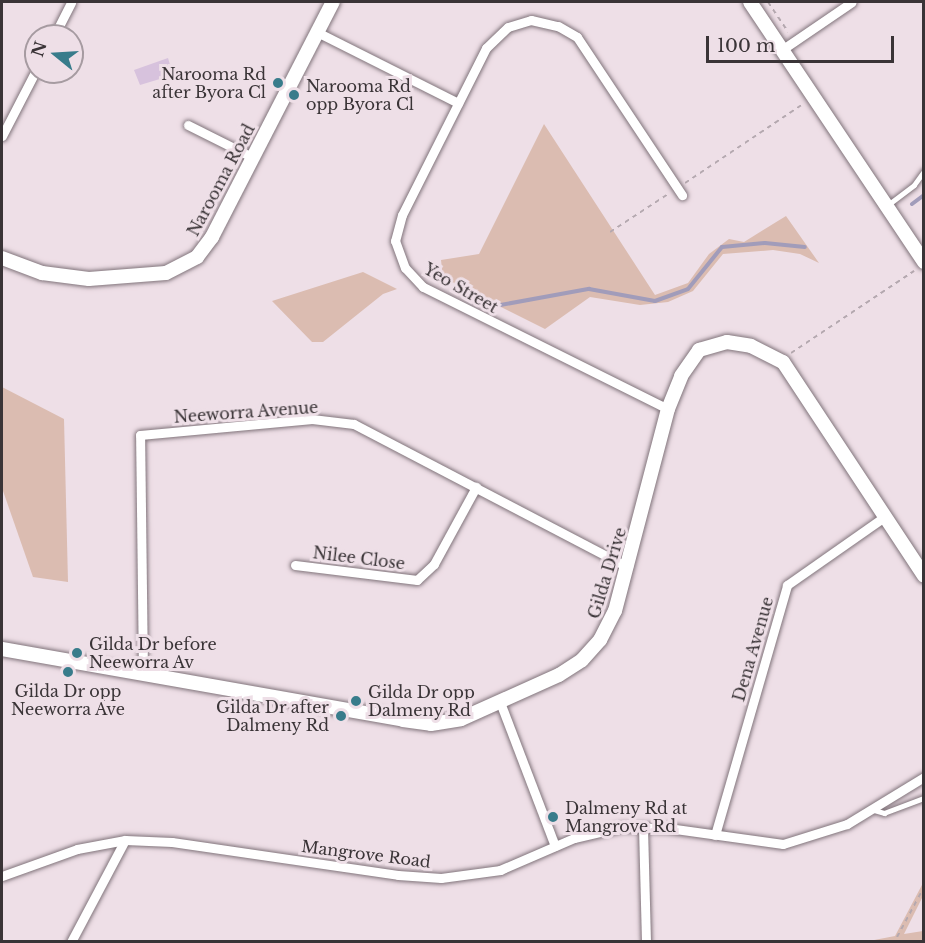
<!DOCTYPE html>
<style>
body{margin:0}
#map{position:relative;width:925px;height:943px;overflow:hidden;background:#eedfe7;font-family:"Libre Baskerville",serif}
div>[style]{position:absolute}
[style*='--x']{left:calc(var(--x)*1px);top:calc(var(--y)*1px);width:calc(var(--w)*1px);rotate:calc(var(--a)*1deg)}
.green>*{inset:0;background:#dbbcb1}
.stream>*{height:4px;margin:-2px;padding:0 2px;transform-origin:2px;border-radius:2px;background:#a19cba}
.building>*{inset:0;background:#d7c2dd}
.path>*{height:2px;margin-top:-1px;transform-origin:0;background:repeating-linear-gradient(90deg,#b4a8af 0 4.5px,transparent 0 9px)}
.roads{filter:drop-shadow(0 0 2px #81747b) drop-shadow(0 0 2px #81747b)}
.lane>*{height:4.5px;margin:-2.25px;padding:0 2.25px;transform-origin:2.25px;border-radius:2.25px;background:#fff}
.street>*{height:9px;margin:-4.5px;padding:0 4.5px;transform-origin:4.5px;border-radius:4.5px;background:#fff}
.secondary>*{height:14px;margin:-7px;padding:0 7px;transform-origin:7px;border-radius:7px;background:#fff}
.dots>*{width:16px;height:16px;translate:-50% -50%;box-sizing:border-box;border:3px solid #eedfe7;border-radius:50%}
span{translate:-50% -50%;white-space:nowrap;text-align:center;line-height:1.15;-webkit-text-stroke:6px #eedfe7;paint-order:stroke}
.poi-label{font-size:16px;color:#3a3437}
.right{translate:-100% -50%;text-align:right}
.left{translate:0 -50%;text-align:left}
.street-label{font-size:16px;color:#3a3437}
.frame{position:absolute;inset:0;border:3px solid #3a3437;pointer-events:none}
.north{position:absolute;left:24px;top:24px;width:60px;height:60px;box-sizing:border-box;background:#eedfe7;border:2px solid #a69ba1;border-radius:50%;rotate:288deg;font-size:16px;font-weight:700;line-height:24px;text-align:center;color:#3a3437}
.north::after{content:'';display:block;margin:auto;width:21px;height:27px;background:#387c8b;clip-path:polygon(50% 0,100% 100%,50% 72%,0 100%)}
.scale{position:absolute;left:706px;top:36px;width:188px;height:27px;box-sizing:border-box;border:3px solid #3a3437;border-top:0;padding-left:8px;font-size:18px;line-height:21px;white-space:nowrap;color:#3a3437;-webkit-text-stroke:4px #eedfe7;paint-order:stroke}
</style>
<div id="map">
<div class="green">
<i style="clip-path:polygon(544px 124px,655px 295px,688px 283px,709px 254px,729px 239px,744px 242px,786px 216px,819px 263px,800px 254px,773px 250px,723px 254px,693px 291px,668px 302px,640px 305px,590px 297px,545px 329px,443px 278px,441px 260px,479px 254px)"></i>
<i style="clip-path:polygon(363px 272px,397px 289px,383px 294px,323px 342px,312px 342px,272px 301px)"></i>
<i style="clip-path:polygon(2px 387px,64px 419px,68px 582px,33px 577px,2px 488px)"></i>
<i style="clip-path:polygon(923px 883px,923px 896px,904px 934px,923px 931px,923px 941px,869px 941px,895px 936px)"></i>
</div>
<div class="stream">
<i style="--x:912;--y:204;--w:15;--a:-37"></i>
<i style="--x:495;--y:306;--w:96;--a:-10.3"></i>
<i style="--x:589;--y:289;--w:67;--a:10.3"></i>
<i style="--x:655;--y:301;--w:35;--a:-20"></i>
<i style="--x:688;--y:289;--w:54;--a:-51"></i>
<i style="--x:722;--y:247;--w:43;--a:-5.3"></i>
<i style="--x:765;--y:243;--w:40;--a:5.7"></i>
</div>
<div class="building">
<i style="clip-path:polygon(168px 58px,173px 75px,140px 85px,134px 70px)"></i>
</div>
<div class="path">
<i style="--x:768;--y:2;--w:36;--a:56"></i>
<i style="--x:685;--y:183;--w:142;--a:-33.8"></i>
<i style="--x:610;--y:232;--w:69;--a:-33.2"></i>
<i style="--x:791;--y:353;--w:148;--a:-33.7"></i>
<i style="--x:897;--y:937;--w:57;--a:-61.6"></i>
</div>
<div class="roads">
<div class="lane">
<i style="--x:889;--y:204;--w:31;--a:-37"></i>
<i style="--x:914;--y:185;--w:17;--a:-54"></i>
<i style="--x:871;--y:809;--w:14;--a:17"></i>
<i style="--x:884;--y:813;--w:43;--a:-20.6"></i>
</div>
<div class="street">
<i style="--x:317;--y:32;--w:158;--a:26.7"></i>
<i style="--x:54;--y:36;--w:38;--a:-63"></i>
<i style="--x:783;--y:49;--w:83;--a:-34.3"></i>
<i style="--x:188;--y:125;--w:72;--a:26.6"></i>
<i style="--x:2;--y:136;--w:74;--a:-62.7"></i>
<i style="--x:668;--y:409;--w:274;--a:-153.5"></i>
<i style="--x:423;--y:287;--w:26;--a:-133"></i>
<i style="--x:405;--y:268;--w:29;--a:-110"></i>
<i style="--x:395;--y:241;--w:27;--a:-75"></i>
<i style="--x:402;--y:215;--w:187;--a:-63.3"></i>
<i style="--x:486;--y:48;--w:30;--a:-44"></i>
<i style="--x:508;--y:27;--w:24;--a:-17"></i>
<i style="--x:531;--y:20;--w:28;--a:13"></i>
<i style="--x:558;--y:26;--w:22;--a:30"></i>
<i style="--x:577;--y:37;--w:190;--a:56.4"></i>
<i style="--x:295;--y:565;--w:123;--a:7"></i>
<i style="--x:417;--y:580;--w:23;--a:-43"></i>
<i style="--x:434;--y:564;--w:88;--a:-61.4"></i>
<i style="--x:143;--y:673;--w:238;--a:-90.7"></i>
<i style="--x:140;--y:435;--w:173;--a:-5.3"></i>
<i style="--x:312;--y:419;--w:42;--a:6.8"></i>
<i style="--x:354;--y:424;--w:309;--a:27.6"></i>
<i style="--x:500;--y:702;--w:154;--a:69.1"></i>
<i style="--x:643;--y:827;--w:115;--a:88.5"></i>
<i style="--x:715;--y:835;--w:260;--a:-73.9"></i>
<i style="--x:787;--y:585;--w:118;--a:-35"></i>
<i style="--x:2;--y:876;--w:80;--a:-19.8"></i>
<i style="--x:77;--y:849;--w:49;--a:-10.6"></i>
<i style="--x:125;--y:840;--w:47;--a:2.4"></i>
<i style="--x:172;--y:842;--w:228;--a:8.3"></i>
<i style="--x:398;--y:875;--w:43;--a:4"></i>
<i style="--x:441;--y:878;--w:60;--a:-7.7"></i>
<i style="--x:500;--y:870;--w:81;--a:-23.4"></i>
<i style="--x:574;--y:838;--w:48;--a:-13.2"></i>
<i style="--x:621;--y:827;--w:47;--a:1.2"></i>
<i style="--x:668;--y:828;--w:116;--a:7.9"></i>
<i style="--x:783;--y:844;--w:67;--a:-17.4"></i>
<i style="--x:847;--y:824;--w:90;--a:-31.4"></i>
<i style="--x:71;--y:942;--w:115;--a:-62.1"></i>
</div>
<div class="secondary">
<i style="--x:750;--y:2;--w:313;--a:56.2"></i>
<i style="--x:2;--y:258;--w:43;--a:20.6"></i>
<i style="--x:42;--y:273;--w:47;--a:7.3"></i>
<i style="--x:89;--y:279;--w:77;--a:-4.5"></i>
<i style="--x:166;--y:273;--w:35;--a:-27"></i>
<i style="--x:197;--y:257;--w:25;--a:-53"></i>
<i style="--x:212;--y:237;--w:264;--a:-62.8"></i>
<i style="--x:2;--y:649;--w:407;--a:10"></i>
<i style="--x:403;--y:720;--w:28;--a:8"></i>
<i style="--x:431;--y:724;--w:30;--a:-9"></i>
<i style="--x:461;--y:719;--w:107;--a:-24.2"></i>
<i style="--x:559;--y:675;--w:27;--a:-33"></i>
<i style="--x:582;--y:660;--w:27;--a:-48"></i>
<i style="--x:600;--y:640;--w:33;--a:-63"></i>
<i style="--x:615;--y:611;--w:209;--a:-75.3"></i>
<i style="--x:668;--y:409;--w:35;--a:-68"></i>
<i style="--x:681;--y:376;--w:32;--a:-55"></i>
<i style="--x:699;--y:350;--w:29;--a:-16"></i>
<i style="--x:727;--y:342;--w:24;--a:9"></i>
<i style="--x:751;--y:346;--w:36;--a:27"></i>
<i style="--x:783;--y:362;--w:256;--a:56.6"></i>
</div>
</div>
<div class="dots">
<i style="left:278px;top:83px;background:#387c8b"></i>
<i style="left:294px;top:95px;background:#387c8b"></i>
<i style="left:77px;top:653px;background:#387c8b"></i>
<i style="left:68px;top:672px;background:#387c8b"></i>
<i style="left:356px;top:701px;background:#387c8b"></i>
<i style="left:341px;top:716px;background:#387c8b"></i>
<i style="left:553px;top:817px;background:#387c8b"></i>
</div>
<div class="poi-label">
<span class="right" style="left:266px;top:83px">Narooma Rd<br>after Byora Cl</span>
<span class="left" style="left:306px;top:95px">Narooma Rd<br>opp Byora Cl</span>
<span class="left" style="left:89px;top:653px">Gilda Dr before<br>Neeworra Av</span>
<span style="left:68px;top:700px">Gilda Dr opp<br>Neeworra Ave</span>
<span class="left" style="left:368px;top:701px">Gilda Dr opp<br>Dalmeny Rd</span>
<span class="right" style="left:329px;top:716px">Gilda Dr after<br>Dalmeny Rd</span>
<span class="left" style="left:565px;top:817px">Dalmeny Rd at<br>Mangrove Rd</span>
</div>
<div class="street-label">
<span style="left:221px;top:180px;rotate:-62deg">Narooma Road</span>
<span style="left:461px;top:288px;rotate:30deg">Yeo Street</span>
<span style="left:246px;top:412px;rotate:-4deg">Neeworra Avenue</span>
<span style="left:359px;top:558px;rotate:7deg">Nilee Close</span>
<span style="left:607px;top:573px;rotate:-73deg">Gilda Drive</span>
<span style="left:753px;top:649px;rotate:-74deg">Dena Avenue</span>
<span style="left:366px;top:854px;rotate:7deg">Mangrove Road</span>
</div>
<div class="frame"></div>
<div class="north">N</div>
<div class="scale">100 m</div>
</div>
